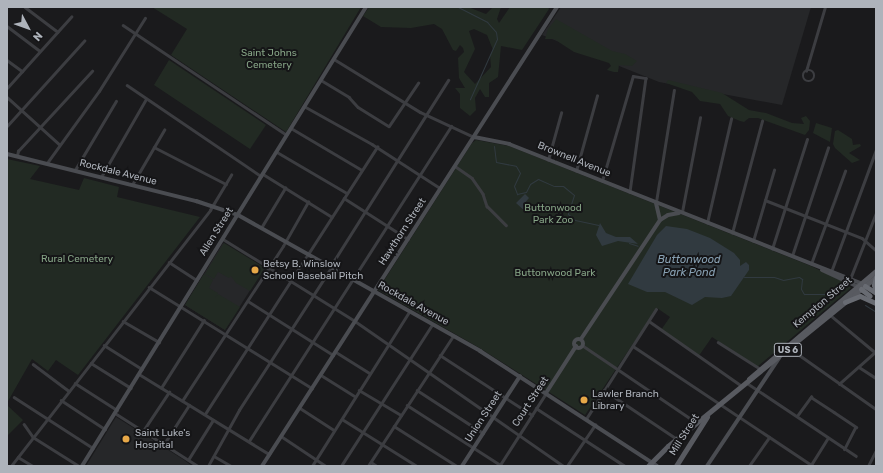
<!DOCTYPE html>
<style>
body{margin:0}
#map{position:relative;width:883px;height:473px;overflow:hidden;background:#1a1a1c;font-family:Rubik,sans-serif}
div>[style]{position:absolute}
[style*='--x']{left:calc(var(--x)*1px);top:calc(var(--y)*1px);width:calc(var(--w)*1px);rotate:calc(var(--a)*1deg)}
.built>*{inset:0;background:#262729}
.green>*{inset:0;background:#222a23}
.water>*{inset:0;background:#313a40}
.stream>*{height:1px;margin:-0.5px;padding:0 0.5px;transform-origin:0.5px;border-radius:0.5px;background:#313a40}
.street>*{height:2.5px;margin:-1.25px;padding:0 1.25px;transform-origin:1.25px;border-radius:1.25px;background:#3c3d41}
.street>.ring{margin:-1.25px;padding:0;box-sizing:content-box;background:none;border:2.5px solid #3c3d41;border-radius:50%}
.secondary>*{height:4px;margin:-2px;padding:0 2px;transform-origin:2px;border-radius:2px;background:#4a4c51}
.secondary>.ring{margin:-2px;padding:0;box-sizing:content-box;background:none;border:4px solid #4a4c51;border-radius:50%}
.primary>*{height:4.5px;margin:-2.25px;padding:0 2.25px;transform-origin:2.25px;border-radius:2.25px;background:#585a60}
.highway>*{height:5px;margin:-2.5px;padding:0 2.5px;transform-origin:2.5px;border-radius:2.5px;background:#686b72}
.dots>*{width:11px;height:11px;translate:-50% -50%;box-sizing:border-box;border:2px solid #151517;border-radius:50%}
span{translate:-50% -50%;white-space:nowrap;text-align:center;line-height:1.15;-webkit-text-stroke:4px #151517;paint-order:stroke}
.shield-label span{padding:1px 3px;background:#151517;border:1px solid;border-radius:3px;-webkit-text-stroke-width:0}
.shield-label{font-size:9px;color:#aeb3bb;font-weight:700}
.park-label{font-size:10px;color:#86a486}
.street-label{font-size:10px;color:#aeb3bb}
.poi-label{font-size:10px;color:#aeb3bb}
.left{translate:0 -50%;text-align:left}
.water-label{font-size:11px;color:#88a1b3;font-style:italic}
.frame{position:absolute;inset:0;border:8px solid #aeb3bb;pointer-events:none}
.north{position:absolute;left:8px;top:8px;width:40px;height:40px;-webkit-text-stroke:3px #151517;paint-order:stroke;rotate:131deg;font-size:11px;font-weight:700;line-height:16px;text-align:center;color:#aeb3bb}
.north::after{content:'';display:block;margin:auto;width:14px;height:18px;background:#aeb3bb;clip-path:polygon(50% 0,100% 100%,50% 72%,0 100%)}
</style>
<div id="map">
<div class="built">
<i style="clip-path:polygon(561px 7px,811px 7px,782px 105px,659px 82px,542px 35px)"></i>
<i style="clip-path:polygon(223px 243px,264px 268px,225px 330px,185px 305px)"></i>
<i style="clip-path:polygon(116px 417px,184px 460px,192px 466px,86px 466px)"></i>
</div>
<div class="green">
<i style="clip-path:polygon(152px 7px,361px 7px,286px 132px,171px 55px,187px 29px)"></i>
<i style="clip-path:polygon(evenodd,369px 7px,468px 7px,486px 14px,493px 7px,501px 7px,497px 19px,499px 23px,510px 7px,548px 7px,549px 9px,522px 50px,501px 46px,498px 77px,489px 83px,489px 97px,485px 97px,480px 89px,475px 98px,476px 110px,470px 116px,460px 108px,460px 94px,455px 88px,465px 88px,459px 78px,458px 58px,464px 52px,463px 48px,460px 45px,456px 51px,453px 50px,442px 29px,434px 24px,411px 28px,381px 27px,363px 16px,369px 7px,474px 29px,487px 35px,493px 50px,490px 55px,491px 67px,475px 84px,464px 72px,475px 49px,469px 31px,474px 29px)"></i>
<i style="clip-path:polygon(556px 19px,612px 51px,625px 54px,637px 61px,632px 66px,619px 65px,618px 72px,614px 72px,607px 70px,611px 66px,609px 63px,574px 52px,554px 39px,545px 39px,548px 29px)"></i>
<i style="clip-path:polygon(169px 60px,266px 125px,250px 149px,154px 85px)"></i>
<i style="clip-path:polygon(668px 80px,722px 93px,749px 110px,766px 113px,792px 123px,804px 124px,801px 118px,806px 116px,810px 121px,809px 130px,805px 135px,758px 118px,749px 118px,744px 122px,740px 121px,728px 116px,720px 104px,700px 101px,692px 92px,666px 83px)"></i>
<i style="clip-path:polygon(816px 123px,832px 128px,830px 142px,813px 133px)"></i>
<i style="clip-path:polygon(838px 130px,852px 139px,853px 145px,860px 144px,861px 146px,849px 153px,860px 160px,852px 163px,835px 148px,833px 144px,835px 131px)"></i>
<i style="clip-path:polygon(476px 140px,509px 146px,811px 266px,848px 284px,851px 288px,757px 367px,712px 337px,698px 357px,661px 330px,670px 317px,657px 308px,585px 415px,478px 347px,378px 290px,472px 143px)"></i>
<i style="clip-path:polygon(7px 159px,40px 166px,30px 179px,79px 190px,84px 178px,119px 187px,117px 197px,200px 217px,78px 375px,56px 360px,48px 371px,32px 359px,7px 403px)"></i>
<i style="clip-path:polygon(224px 243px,265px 268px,250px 291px,236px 283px,231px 276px,229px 278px,218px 272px,214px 279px,205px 274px)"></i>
<i style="clip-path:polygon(204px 274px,213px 280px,209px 288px,218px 293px,215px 298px,218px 294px,240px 307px,225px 330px,185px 305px)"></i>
<i style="clip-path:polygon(7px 405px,23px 420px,7px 436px)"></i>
</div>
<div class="water">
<i style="clip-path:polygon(525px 194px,529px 198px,523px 205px,529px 209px,531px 204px,535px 206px,527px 213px,516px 203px)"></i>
<i style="clip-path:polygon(600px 223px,606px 233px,616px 237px,630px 237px,638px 244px,618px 241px,602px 246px,596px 235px)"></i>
<i style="clip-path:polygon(666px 226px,687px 229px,710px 238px,734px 253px,740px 260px,740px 266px,746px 262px,749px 265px,749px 270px,731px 296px,722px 298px,705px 297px,692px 305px,665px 292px,647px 292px,628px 284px,657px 235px)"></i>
</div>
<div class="stream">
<i style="--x:458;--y:7;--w:33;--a:27"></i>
<i style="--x:487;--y:22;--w:13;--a:48"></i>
<i style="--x:496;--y:32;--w:7;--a:82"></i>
<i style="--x:497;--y:39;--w:66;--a:114.2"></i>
<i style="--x:494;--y:146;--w:16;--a:83"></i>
<i style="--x:496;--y:162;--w:20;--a:11"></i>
<i style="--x:516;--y:166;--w:8;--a:60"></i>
<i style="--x:520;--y:173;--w:14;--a:115"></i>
<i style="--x:514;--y:186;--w:9;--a:69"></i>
<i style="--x:517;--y:194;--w:9;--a:-13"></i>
<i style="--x:526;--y:192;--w:9;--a:-63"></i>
<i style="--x:530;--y:184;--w:9;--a:-32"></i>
<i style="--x:538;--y:179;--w:17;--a:24"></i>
<i style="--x:554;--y:186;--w:9;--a:0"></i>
<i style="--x:563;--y:186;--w:14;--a:39"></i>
<i style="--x:574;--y:195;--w:20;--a:108"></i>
<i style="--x:568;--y:214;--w:9;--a:41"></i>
<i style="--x:575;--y:220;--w:24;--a:12"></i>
<i style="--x:629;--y:243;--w:9;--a:18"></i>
<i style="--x:744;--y:277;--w:30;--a:0"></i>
<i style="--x:774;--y:277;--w:9;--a:18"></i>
<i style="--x:783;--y:280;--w:16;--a:-11"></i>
<i style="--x:799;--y:277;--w:4;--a:34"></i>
<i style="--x:802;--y:279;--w:10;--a:96"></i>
<i style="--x:801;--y:289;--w:6;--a:59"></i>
<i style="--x:804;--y:294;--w:27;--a:0"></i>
<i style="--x:865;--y:305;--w:13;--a:32"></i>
</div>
<div class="street">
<i style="--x:25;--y:7;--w:41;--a:37.1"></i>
<i style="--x:123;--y:25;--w:197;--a:33.9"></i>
<i style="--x:7;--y:26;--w:41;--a:37.1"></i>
<i style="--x:334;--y:59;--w:101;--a:31.6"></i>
<i style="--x:420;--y:112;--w:60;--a:24.8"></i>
<i style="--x:7;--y:60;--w:19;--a:36"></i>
<i class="ring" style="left:803.5px;top:70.5px;width:8.5px;height:8.5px"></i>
<i style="--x:806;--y:71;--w:67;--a:-73.5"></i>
<i style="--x:321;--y:80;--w:33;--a:31"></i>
<i style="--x:349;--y:97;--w:13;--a:48"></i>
<i style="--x:358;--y:107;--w:36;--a:32"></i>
<i style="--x:389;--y:126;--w:52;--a:-56"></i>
<i style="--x:127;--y:85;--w:162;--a:34.2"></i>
<i style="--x:7;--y:88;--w:96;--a:-48"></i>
<i style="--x:7;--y:97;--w:70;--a:42.1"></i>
<i style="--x:304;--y:106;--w:78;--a:29.2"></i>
<i style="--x:372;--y:144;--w:81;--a:32.9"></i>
<i style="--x:7;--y:126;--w:115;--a:-47.8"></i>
<i style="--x:291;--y:128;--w:82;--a:30.6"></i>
<i style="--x:154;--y:147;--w:81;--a:27.2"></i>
<i style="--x:277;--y:152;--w:81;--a:30.4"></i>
<i style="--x:17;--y:156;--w:5;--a:-79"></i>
<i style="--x:18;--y:151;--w:109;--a:-47.2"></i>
<i style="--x:548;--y:160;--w:49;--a:-74.5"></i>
<i style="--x:47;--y:163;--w:89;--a:-54.2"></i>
<i style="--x:99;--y:91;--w:86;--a:-57.8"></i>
<i style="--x:455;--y:166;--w:21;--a:35"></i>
<i style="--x:472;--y:178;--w:19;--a:55"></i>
<i style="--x:483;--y:194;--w:13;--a:72"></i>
<i style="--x:487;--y:206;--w:27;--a:45"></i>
<i style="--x:75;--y:170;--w:80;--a:-59.3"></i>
<i style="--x:576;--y:171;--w:78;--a:-74.4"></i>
<i style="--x:263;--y:174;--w:81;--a:31.9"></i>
<i style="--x:101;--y:177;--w:90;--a:-60"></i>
<i style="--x:602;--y:181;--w:109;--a:-73.6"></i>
<i style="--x:633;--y:76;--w:13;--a:9"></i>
<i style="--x:646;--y:78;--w:115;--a:98"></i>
<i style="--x:132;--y:185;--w:64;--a:-59.8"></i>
<i style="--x:344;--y:198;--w:76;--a:32.6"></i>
<i style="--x:765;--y:200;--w:104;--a:21.4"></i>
<i style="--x:862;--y:238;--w:18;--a:41"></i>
<i style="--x:656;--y:202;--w:113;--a:-80.9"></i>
<i style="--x:682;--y:212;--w:96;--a:-79.2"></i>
<i style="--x:707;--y:223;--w:107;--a:-77"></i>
<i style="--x:261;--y:228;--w:47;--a:-59"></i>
<i style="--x:732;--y:233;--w:116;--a:-75"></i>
<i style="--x:223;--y:239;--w:155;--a:31.8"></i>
<i style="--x:355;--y:321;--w:254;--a:34.8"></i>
<i style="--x:753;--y:241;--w:74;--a:-73.5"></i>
<i style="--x:772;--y:249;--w:115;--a:-72.3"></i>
<i style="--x:792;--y:256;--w:114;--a:-71.6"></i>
<i style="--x:169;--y:262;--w:33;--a:33"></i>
<i style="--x:811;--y:264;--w:99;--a:-69.9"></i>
<i style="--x:330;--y:267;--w:221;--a:-57.7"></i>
<i style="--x:831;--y:272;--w:130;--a:-69.8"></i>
<i style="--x:850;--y:279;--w:71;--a:-68.5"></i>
<i style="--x:149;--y:287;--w:192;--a:31.8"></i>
<i style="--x:248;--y:301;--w:101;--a:32.4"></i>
<i style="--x:829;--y:314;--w:61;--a:39.7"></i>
<i style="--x:123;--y:321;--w:42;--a:30.3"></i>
<i style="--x:649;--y:321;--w:113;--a:35"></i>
<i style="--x:718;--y:342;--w:49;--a:32.4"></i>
<i style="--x:104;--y:345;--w:45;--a:32.3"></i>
<i style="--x:582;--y:345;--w:139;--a:34.1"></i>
<i style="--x:633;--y:346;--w:216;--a:33.7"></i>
<i style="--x:788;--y:347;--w:108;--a:35.2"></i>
<i style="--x:336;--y:352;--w:40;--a:32"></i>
<i style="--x:440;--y:355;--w:110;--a:33.1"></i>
<i style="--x:91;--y:363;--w:47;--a:32"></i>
<i style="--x:33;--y:364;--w:45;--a:36.9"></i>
<i style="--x:859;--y:367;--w:20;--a:33"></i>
<i style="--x:139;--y:374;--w:153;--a:31.6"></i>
<i style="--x:321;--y:375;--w:40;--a:32"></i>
<i style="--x:75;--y:383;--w:50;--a:32.7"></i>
<i style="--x:747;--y:383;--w:131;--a:33.8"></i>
<i style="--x:839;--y:384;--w:47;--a:-41.5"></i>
<i style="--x:161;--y:388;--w:80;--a:-57.7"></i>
<i style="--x:359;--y:390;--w:49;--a:30.8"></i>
<i style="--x:417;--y:390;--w:79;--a:33.1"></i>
<i style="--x:604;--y:390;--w:88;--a:33.9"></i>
<i style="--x:14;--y:397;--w:94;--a:32.8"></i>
<i style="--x:61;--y:400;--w:53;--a:33.4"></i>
<i style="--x:182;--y:401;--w:185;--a:-56.9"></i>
<i style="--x:283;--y:246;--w:51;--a:-60.4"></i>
<i style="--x:407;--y:405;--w:113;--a:32.7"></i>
<i style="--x:300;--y:408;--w:40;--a:32.9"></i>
<i style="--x:536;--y:408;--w:106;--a:33.1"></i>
<i style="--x:115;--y:413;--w:98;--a:32.6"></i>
<i style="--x:205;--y:414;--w:318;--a:-57.2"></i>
<i style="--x:797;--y:416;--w:24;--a:-54"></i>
<i style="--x:811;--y:397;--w:27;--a:33"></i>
<i style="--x:834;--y:412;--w:27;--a:34"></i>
<i style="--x:856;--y:427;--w:25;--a:117"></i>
<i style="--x:342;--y:419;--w:89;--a:32.1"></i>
<i style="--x:586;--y:419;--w:130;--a:-57.5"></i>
<i style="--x:24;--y:424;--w:16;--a:55"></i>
<i style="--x:33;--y:437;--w:54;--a:32.2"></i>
<i style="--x:394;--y:426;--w:75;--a:32.4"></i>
<i style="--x:143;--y:431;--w:47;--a:-56.3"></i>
<i style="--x:281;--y:436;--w:54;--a:33.7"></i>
<i style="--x:249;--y:441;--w:374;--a:-57.3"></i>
<i style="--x:164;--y:444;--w:46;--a:-57.3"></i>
<i style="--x:214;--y:456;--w:20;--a:30"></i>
<i style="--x:18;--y:457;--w:17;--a:31"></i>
<i style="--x:188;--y:460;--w:47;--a:-58"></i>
<i style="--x:371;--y:462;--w:7;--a:34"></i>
<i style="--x:500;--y:465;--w:85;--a:-57.4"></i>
<i style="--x:811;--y:465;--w:32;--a:-58"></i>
<i style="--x:11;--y:466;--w:324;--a:-52.1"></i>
<i style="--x:210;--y:210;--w:41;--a:-59"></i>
<i style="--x:208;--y:466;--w:64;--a:-61"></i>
<i style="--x:239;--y:410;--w:169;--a:-57.1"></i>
<i style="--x:312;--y:466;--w:182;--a:-57.8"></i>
<i style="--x:341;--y:466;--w:168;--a:-57.2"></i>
<i style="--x:368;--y:466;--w:155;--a:-56.8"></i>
<i style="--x:567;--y:466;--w:50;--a:-55.7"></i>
<i style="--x:749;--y:466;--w:35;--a:-55"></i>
<i style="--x:868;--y:466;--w:18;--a:-63"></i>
</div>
<div class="secondary">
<i style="--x:474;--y:137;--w:36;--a:11"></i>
<i style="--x:509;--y:144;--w:378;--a:21.6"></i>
<i style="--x:7;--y:154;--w:195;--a:14"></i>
<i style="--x:196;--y:201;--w:44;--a:18.4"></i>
<i style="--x:238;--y:215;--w:278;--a:29.3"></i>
<i style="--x:480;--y:351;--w:211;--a:33"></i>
<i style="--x:656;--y:203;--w:17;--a:77"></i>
<i style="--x:822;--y:270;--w:38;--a:25"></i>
<i class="ring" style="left:573.5px;top:338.5px;width:5px;height:5px"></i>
<i style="--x:581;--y:339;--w:143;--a:-56.4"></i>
<i style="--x:660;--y:220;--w:9;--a:-32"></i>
<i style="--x:668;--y:215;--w:11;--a:-10"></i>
<i style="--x:546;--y:393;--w:56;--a:-57.4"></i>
<i style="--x:82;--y:466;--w:540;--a:-58.25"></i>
<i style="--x:262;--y:466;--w:546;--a:-57.27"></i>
<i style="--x:462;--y:466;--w:107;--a:-57.2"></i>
<i style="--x:707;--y:466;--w:130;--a:-56.3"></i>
</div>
<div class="primary">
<i style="--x:749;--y:379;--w:167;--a:-40.4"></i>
<i style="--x:648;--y:466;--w:28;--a:-45"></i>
<i style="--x:668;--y:446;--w:268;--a:-39.1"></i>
<i style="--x:676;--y:466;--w:58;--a:-57.7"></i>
</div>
<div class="highway">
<i style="--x:876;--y:277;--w:8;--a:104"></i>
<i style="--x:874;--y:285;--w:6;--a:72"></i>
<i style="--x:865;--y:286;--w:13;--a:32"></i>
<i style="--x:861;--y:289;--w:11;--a:38"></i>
<i style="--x:845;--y:302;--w:16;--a:-22"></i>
<i style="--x:860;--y:296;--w:17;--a:24"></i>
</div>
<div class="dots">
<i style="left:255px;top:270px;background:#e7a848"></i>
<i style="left:584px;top:400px;background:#e7a848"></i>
<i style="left:126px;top:439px;background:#e7a848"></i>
</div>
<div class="shield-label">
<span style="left:788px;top:350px">US 6</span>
</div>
<div class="park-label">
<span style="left:269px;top:59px">Saint Johns<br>Cemetery</span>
<span style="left:553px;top:214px">Buttonwood<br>Park Zoo</span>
<span style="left:77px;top:260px">Rural Cemetery</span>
<span style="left:555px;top:274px">Buttonwood Park</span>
</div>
<div class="street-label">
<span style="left:574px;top:160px;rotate:22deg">Brownell Avenue</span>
<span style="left:118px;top:173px;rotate:14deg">Rockdale Avenue</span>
<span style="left:217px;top:232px;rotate:-58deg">Allen Street</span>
<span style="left:403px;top:232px;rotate:-57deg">Hawthorn Street</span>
<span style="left:823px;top:303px;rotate:-40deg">Kempton Street</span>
<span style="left:413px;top:304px;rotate:29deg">Rockdale Avenue</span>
<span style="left:531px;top:402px;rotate:-57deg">Court Street</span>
<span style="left:484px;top:417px;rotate:-57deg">Union Street</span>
<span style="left:685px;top:435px;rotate:-58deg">Mill Street</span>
</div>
<div class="poi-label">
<span class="left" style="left:263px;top:270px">Betsy B. Winslow<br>School Baseball Pitch</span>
<span class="left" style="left:592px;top:400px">Lawler Branch<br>Library</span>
<span class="left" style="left:135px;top:439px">Saint Luke's<br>Hospital</span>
</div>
<div class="water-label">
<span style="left:689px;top:267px">Buttonwood<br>Park Pond</span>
</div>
<div class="frame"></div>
<div class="north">N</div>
</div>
